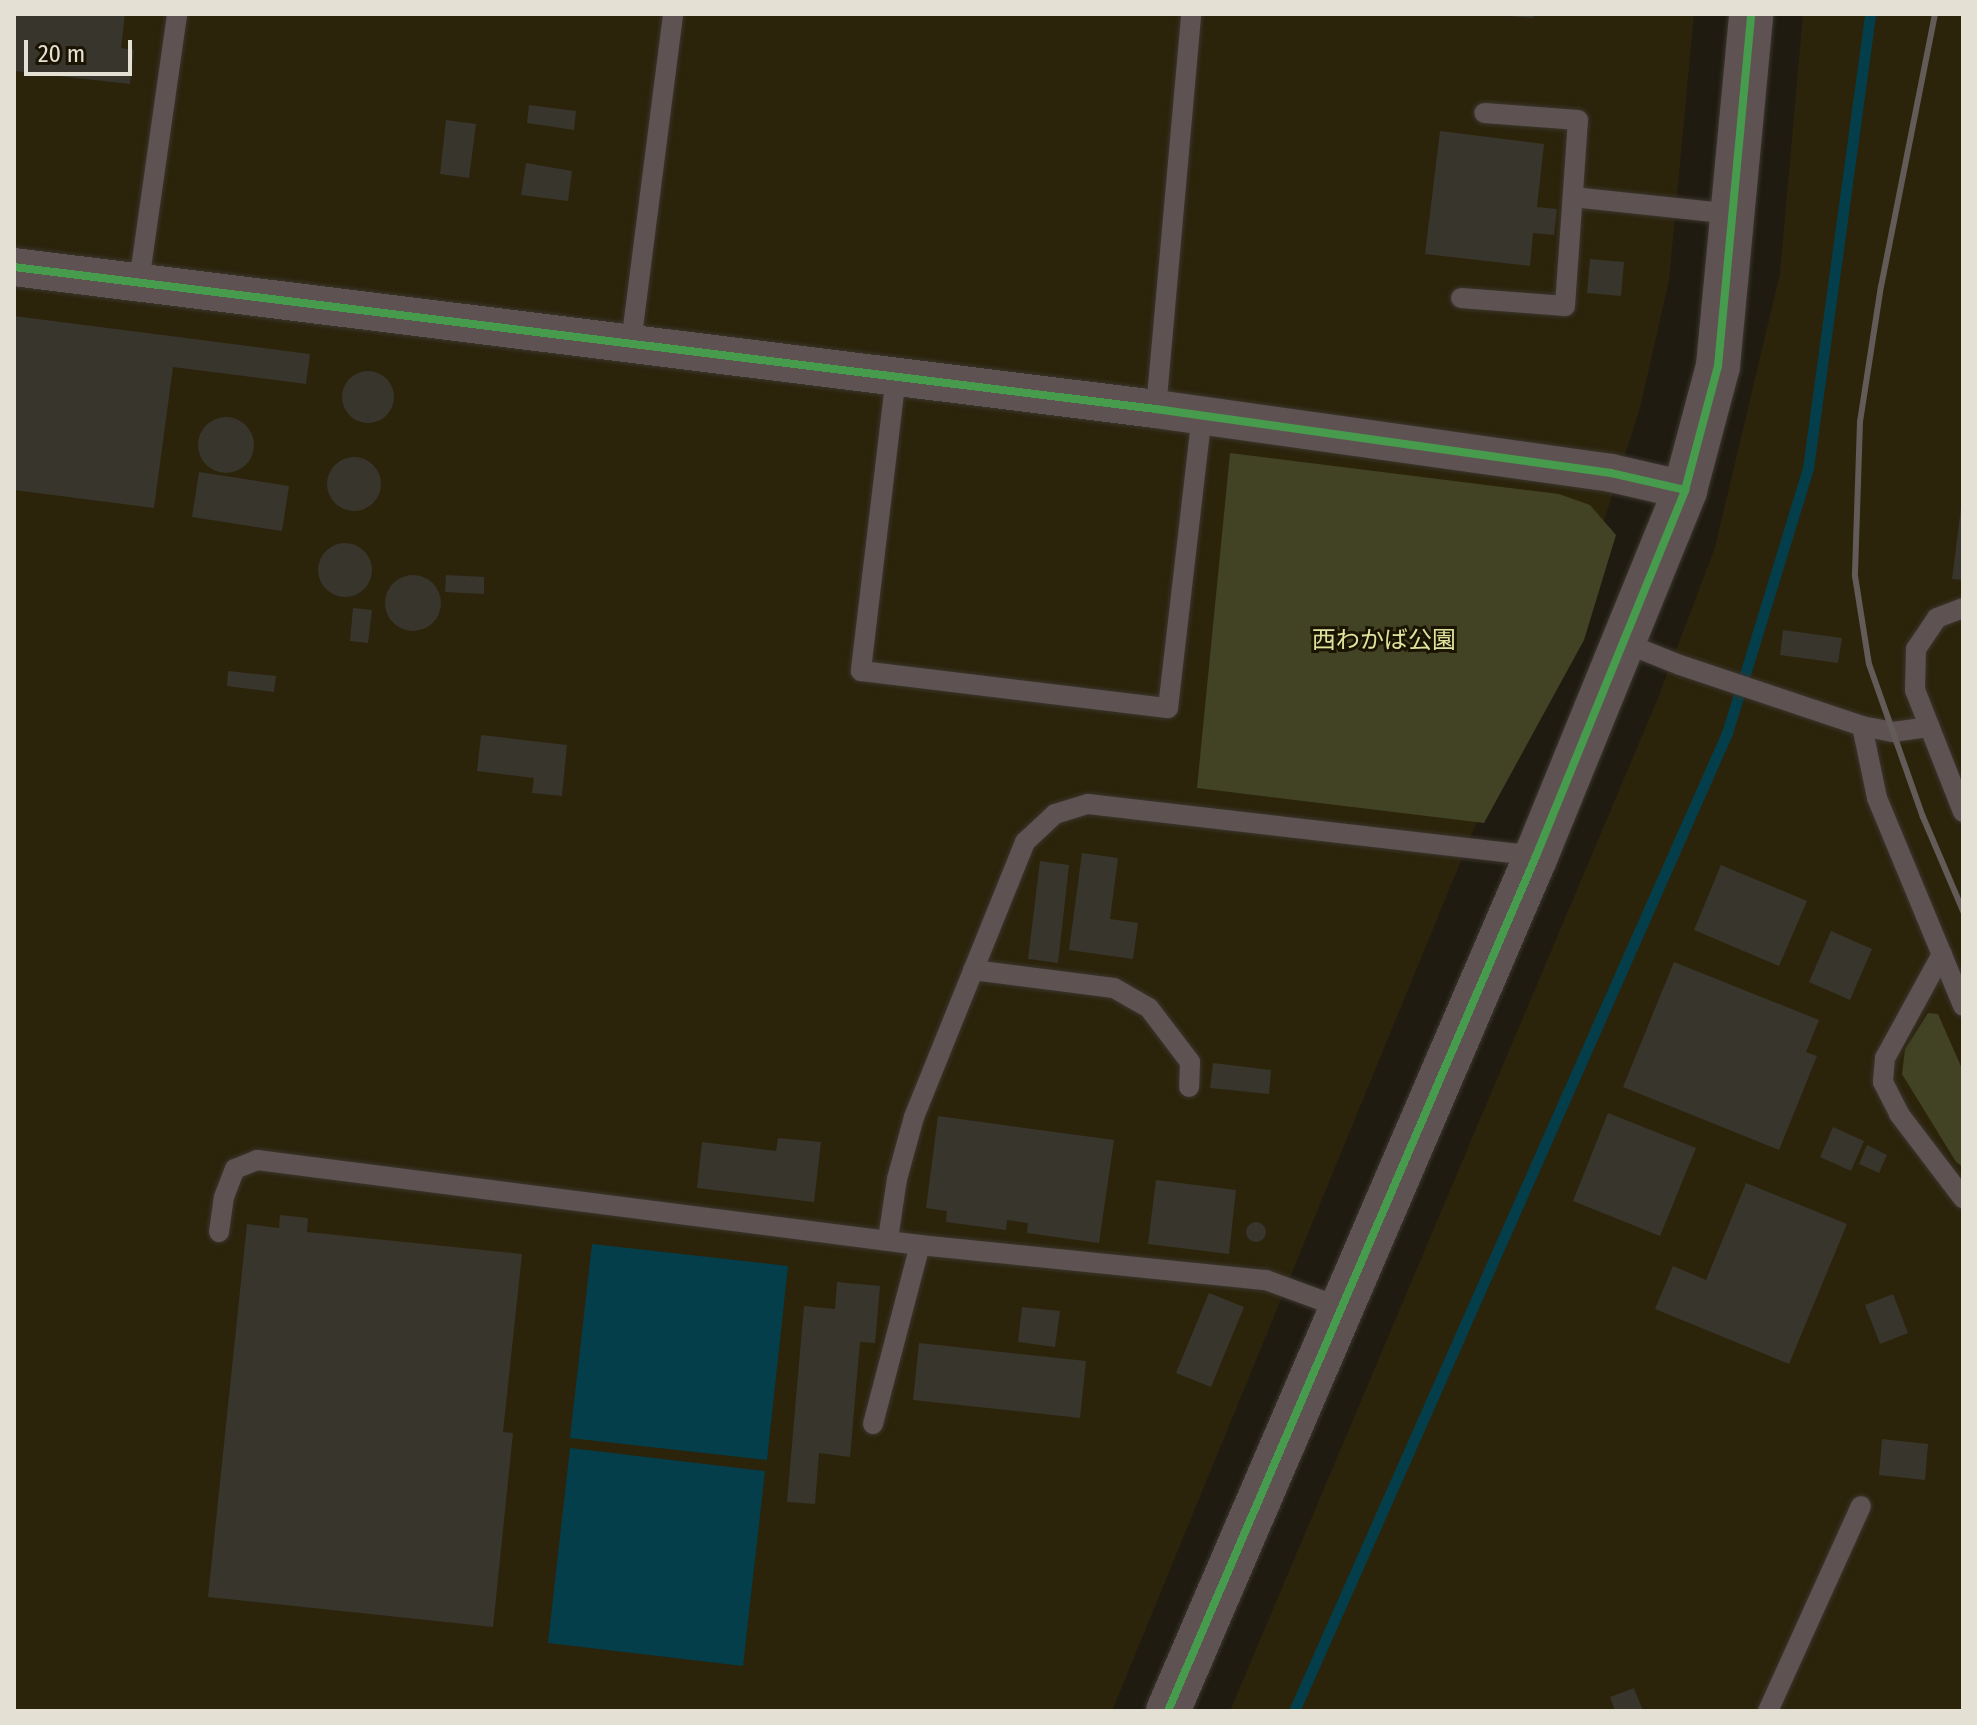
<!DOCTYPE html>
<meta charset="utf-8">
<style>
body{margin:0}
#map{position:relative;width:1977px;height:1725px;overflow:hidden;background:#1f1b11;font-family:"Fira Sans Condensed","Noto Sans JP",sans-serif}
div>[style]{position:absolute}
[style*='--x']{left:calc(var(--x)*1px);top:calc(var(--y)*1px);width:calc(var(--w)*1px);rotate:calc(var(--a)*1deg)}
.built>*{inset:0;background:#2c230b}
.green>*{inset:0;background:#414324}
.water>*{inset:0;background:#043e4a}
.stream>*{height:11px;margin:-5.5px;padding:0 5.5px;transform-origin:5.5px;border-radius:5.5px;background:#043e4a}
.building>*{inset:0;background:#38352d}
.round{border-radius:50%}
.roads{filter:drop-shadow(0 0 2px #3a362d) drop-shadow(0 0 2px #3a362d)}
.service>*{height:20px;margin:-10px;padding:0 10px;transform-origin:10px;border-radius:10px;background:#5f5252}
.minor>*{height:38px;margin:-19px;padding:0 19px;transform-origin:19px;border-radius:19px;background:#5f5252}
.tertiary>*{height:44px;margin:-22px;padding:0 22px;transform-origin:22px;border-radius:22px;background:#5f5252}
.rail>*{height:6px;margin:-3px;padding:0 3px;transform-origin:3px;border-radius:3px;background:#635b57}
.cycleway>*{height:8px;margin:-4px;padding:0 4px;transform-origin:4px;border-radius:4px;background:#469c4c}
span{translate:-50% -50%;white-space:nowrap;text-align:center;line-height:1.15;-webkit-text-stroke:6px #1b1403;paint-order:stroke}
.park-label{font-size:24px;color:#dde49c}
.frame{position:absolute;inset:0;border:16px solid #e5e0d4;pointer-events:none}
.scale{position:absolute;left:24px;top:40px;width:108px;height:36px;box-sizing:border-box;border:4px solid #e5e0d4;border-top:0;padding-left:10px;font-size:24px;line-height:28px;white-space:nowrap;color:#e5e0d4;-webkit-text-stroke:6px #1b1403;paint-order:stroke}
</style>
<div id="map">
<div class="built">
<i style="clip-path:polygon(14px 14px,1694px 14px,1669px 281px,1640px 408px,1587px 574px,1490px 790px,1112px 1711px,14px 1711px)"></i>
<i style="clip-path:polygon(1803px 14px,1963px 14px,1963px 1711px,1230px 1711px,1658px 698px,1715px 547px,1780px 273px)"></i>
</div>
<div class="green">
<i style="clip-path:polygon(1230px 453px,1559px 494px,1590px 505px,1616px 535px,1584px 640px,1484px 823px,1197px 788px)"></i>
<i style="clip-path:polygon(1928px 1013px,1938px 1014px,1963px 1071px,1963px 1167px,1956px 1162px,1902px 1074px,1905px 1049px)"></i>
</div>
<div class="water">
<i style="clip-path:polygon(592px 1244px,788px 1266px,767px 1460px,570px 1438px)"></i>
<i style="clip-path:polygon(570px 1448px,765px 1471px,743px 1666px,548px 1643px)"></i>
</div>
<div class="stream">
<i style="--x:1294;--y:1711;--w:1070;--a:-66.12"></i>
<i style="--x:1727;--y:733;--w:277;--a:-73"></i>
<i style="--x:1808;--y:468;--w:458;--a:-82.2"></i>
</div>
<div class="building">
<i style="clip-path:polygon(14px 14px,125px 14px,121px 48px,134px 50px,130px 84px,14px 71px)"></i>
<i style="clip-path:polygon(1508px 14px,1534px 14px,1533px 18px,1508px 16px)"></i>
<i style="clip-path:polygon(529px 105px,576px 111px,574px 130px,527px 123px)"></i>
<i style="clip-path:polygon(446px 120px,476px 124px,469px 178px,440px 174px)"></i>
<i style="clip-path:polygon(1440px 131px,1544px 144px,1537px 207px,1557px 209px,1554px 235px,1533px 233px,1530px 266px,1425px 254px)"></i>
<i style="clip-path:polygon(526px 163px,572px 171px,568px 201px,521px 195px)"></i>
<i style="clip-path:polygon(1590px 259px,1624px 262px,1621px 296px,1587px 293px)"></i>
<i style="clip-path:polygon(14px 316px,310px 354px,306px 384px,173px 367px,154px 508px,14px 490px)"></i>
<i class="round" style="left:342px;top:371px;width:52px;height:52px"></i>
<i class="round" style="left:198px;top:417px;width:56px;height:56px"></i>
<i class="round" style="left:327px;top:457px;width:54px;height:54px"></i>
<i style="clip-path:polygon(199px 472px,289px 486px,282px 531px,192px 517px)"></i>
<i style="clip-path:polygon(1961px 508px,1963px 509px,1963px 580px,1952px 579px)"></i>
<i class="round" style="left:318px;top:543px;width:54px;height:54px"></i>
<i style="clip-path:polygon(446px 575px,484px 577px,484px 594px,445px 592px)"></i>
<i class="round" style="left:385px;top:575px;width:56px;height:56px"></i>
<i style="clip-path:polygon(353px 608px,372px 610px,368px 643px,350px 641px)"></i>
<i style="clip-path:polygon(1783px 630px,1842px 638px,1838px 663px,1780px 655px)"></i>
<i style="clip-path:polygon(228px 671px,276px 676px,274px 692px,227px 686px)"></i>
<i style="clip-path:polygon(481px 735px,567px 745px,562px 796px,532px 793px,534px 778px,477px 771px)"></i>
<i style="clip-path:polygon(1082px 853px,1118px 858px,1110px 919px,1138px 923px,1133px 959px,1069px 950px)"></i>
<i style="clip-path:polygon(1040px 861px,1069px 865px,1058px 963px,1028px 959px)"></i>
<i style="clip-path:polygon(1721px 865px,1807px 901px,1779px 966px,1694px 930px)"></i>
<i style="clip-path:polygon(1831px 931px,1872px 949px,1850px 1000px,1809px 982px)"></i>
<i style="clip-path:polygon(1674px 962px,1819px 1020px,1806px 1052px,1817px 1056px,1779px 1150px,1623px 1087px)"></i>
<i style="clip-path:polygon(1213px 1063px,1271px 1070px,1269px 1094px,1210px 1088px)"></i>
<i style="clip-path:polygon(1608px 1113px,1696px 1148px,1660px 1236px,1573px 1201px)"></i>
<i style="clip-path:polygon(938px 1116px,1114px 1140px,1099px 1243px,1027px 1233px,1028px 1223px,1007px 1220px,1006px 1230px,946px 1222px,947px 1211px,926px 1208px)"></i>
<i style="clip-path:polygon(1833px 1127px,1864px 1141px,1851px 1171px,1820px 1157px)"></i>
<i style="clip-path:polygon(778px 1138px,821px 1142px,814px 1202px,697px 1188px,702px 1142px,776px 1151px)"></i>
<i style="clip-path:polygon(1867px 1145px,1887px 1155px,1879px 1173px,1859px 1164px)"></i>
<i style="clip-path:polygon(1156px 1180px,1236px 1190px,1229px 1254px,1148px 1244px)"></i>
<i style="clip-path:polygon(1746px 1183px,1847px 1224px,1789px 1364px,1655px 1309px,1673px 1266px,1706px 1280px)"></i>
<i style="clip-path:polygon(280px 1215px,308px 1218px,307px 1232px,522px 1254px,503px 1432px,513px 1433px,493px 1627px,208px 1597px,247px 1224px,279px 1228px)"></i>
<i class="round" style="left:1246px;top:1222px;width:20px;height:20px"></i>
<i style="clip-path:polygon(837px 1282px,880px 1286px,875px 1343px,860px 1342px,850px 1457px,819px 1453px,815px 1504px,787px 1502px,804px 1306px,835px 1309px)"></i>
<i style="clip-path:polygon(1209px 1293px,1244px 1307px,1211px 1387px,1176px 1373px)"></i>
<i style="clip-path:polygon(1893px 1294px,1908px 1333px,1880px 1344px,1865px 1305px)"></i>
<i style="clip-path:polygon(1022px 1307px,1060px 1311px,1055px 1347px,1018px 1342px)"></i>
<i style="clip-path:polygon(919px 1343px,1086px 1361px,1080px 1418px,913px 1400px)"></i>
<i style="clip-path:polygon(1882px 1439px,1928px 1444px,1925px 1480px,1879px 1475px)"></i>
<i style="clip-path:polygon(1634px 1688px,1643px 1711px,1615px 1711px,1610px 1697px)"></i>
</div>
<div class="roads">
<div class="service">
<i style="--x:1573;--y:197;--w:160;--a:6.1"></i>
<i style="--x:139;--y:282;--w:271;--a:-81.9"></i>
<i style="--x:1461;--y:298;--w:104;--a:4.4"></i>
<i style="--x:1565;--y:306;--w:186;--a:-86"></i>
<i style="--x:1578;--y:120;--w:94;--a:-175.7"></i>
<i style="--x:631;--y:343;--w:332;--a:-82.7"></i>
<i style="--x:896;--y:376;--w:297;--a:96.8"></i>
<i style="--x:861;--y:671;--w:309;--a:6.9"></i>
<i style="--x:1168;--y:708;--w:294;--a:-83.4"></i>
<i style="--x:1156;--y:409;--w:397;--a:-84.9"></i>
<i style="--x:1963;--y:608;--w:28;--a:159"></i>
<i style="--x:1937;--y:618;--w:37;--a:124"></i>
<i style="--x:1916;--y:649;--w:41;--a:91.4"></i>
<i style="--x:1915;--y:690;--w:131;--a:68.5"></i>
<i style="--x:1625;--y:643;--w:59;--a:21.8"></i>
<i style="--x:1680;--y:665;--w:192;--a:18.5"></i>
<i style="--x:1862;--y:726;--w:32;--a:11"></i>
<i style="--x:1893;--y:732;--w:37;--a:-8"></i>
<i style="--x:1862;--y:726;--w:74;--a:78.2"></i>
<i style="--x:1877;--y:798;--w:225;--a:67.5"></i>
<i style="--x:1942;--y:954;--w:119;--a:118.7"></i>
<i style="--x:1885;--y:1058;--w:24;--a:95"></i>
<i style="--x:1883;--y:1082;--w:36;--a:63"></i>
<i style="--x:1899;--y:1114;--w:106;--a:52.7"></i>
<i style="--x:973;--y:970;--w:142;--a:7.3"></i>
<i style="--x:1114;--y:988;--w:40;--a:29.7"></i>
<i style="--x:1149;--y:1008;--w:68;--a:52.8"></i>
<i style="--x:1190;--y:1062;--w:25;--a:92"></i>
<i style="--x:219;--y:1232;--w:35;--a:-82"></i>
<i style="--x:224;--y:1197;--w:30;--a:-69"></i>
<i style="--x:235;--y:1169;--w:24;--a:-22"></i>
<i style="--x:257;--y:1160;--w:668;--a:7.31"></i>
<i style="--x:920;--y:1245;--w:348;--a:5.8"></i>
<i style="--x:1266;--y:1280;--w:81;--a:20.2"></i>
<i style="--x:888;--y:1239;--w:61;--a:-81.5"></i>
<i style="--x:897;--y:1179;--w:64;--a:-74.7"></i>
<i style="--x:914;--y:1117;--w:297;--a:-68"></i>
<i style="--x:1025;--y:842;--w:41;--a:-43"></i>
<i style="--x:1055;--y:814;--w:34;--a:-17"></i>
<i style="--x:1088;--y:804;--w:451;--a:6.6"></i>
<i style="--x:873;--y:1424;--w:185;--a:-75.3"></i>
<i style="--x:1768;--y:1711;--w:225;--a:-65.6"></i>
</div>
<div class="minor">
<i style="--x:14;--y:267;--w:1151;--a:7.09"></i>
<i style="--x:1156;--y:409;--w:459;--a:8"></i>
<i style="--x:1611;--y:473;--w:76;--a:12.9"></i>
</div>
<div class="tertiary">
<i style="--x:1168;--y:1711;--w:931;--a:-66.71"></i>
<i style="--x:1536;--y:856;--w:395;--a:-67.8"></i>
<i style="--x:1685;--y:490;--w:128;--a:-75.1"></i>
<i style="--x:1718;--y:366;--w:354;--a:-84.6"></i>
</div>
</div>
<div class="rail">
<i style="--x:1935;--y:14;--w:277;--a:101.2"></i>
<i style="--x:1881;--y:286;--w:138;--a:98.8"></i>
<i style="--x:1860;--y:422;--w:154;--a:91.9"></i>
<i style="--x:1855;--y:576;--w:89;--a:81"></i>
<i style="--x:1869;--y:664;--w:162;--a:70.6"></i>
<i style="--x:1923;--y:817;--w:102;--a:66.9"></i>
</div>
<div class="cycleway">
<i style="--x:14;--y:267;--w:1151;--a:7.09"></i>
<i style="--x:1156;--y:409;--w:459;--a:8"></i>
<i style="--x:1611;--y:473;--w:76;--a:12.9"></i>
<i style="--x:1168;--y:1711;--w:931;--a:-66.71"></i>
<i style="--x:1536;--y:856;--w:395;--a:-67.8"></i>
<i style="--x:1685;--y:490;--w:128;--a:-75.1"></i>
<i style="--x:1718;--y:366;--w:354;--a:-84.6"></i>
</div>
<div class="park-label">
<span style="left:1384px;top:641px">西わかば公園</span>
</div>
<div class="frame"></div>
<div class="scale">20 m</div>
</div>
